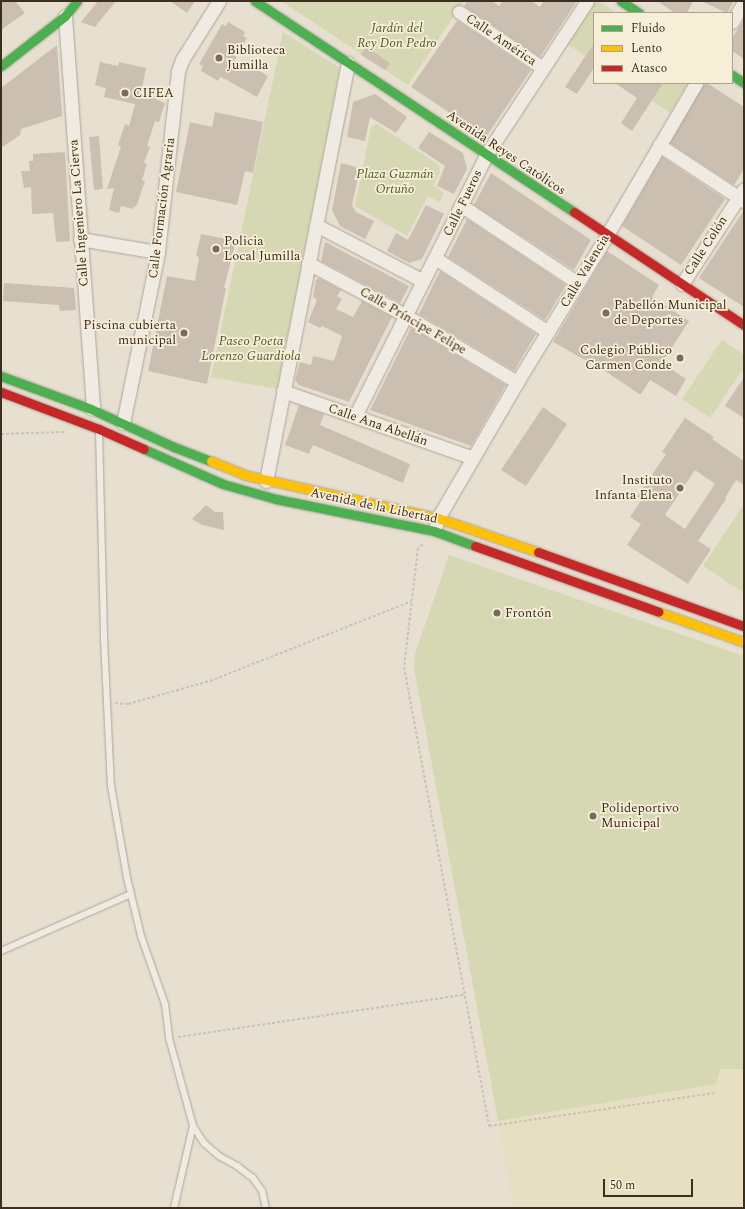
<!DOCTYPE html>
<meta charset="utf-8">
<style>
body{margin:0}
#map{position:relative;width:745px;height:1209px;overflow:hidden;background:#e7e0d1;font-family:Spectral,serif}
div>[style]{position:absolute}
[style*='--x']{left:calc(var(--x)*1px);top:calc(var(--y)*1px);width:calc(var(--w)*1px);rotate:calc(var(--a)*1deg)}
.farmland>*{inset:0;background:#e6dfc2}
.green>*{inset:0;background:#d6d7b3}
.building>*{inset:0;background:#cbbfb2}
.path>*{height:2px;margin-top:-1px;transform-origin:0;background:repeating-linear-gradient(90deg,#c8c2b9 0 3px,transparent 0 5px)}
.roads{filter:drop-shadow(0 0 1px #ada599) drop-shadow(0 0 1px #ada599)}
.lane>*{height:6px;margin:-3px;padding:0 3px;transform-origin:3px;border-radius:3px;background:#efebe3}
.street>*{height:13px;margin:-6.5px;padding:0 6.5px;transform-origin:6.5px;border-radius:6.5px;background:#efebe3}
.fast>*{height:9px;margin:-4.5px;padding:0 4.5px;transform-origin:4.5px;border-radius:4.5px;background:#4caf50}
.slow>*{height:9px;margin:-4.5px;padding:0 4.5px;transform-origin:4.5px;border-radius:4.5px;background:#ffc107}
.jam>*{height:9px;margin:-4.5px;padding:0 4.5px;transform-origin:4.5px;border-radius:4.5px;background:#c62828}
.dots>*{width:11px;height:11px;translate:-50% -50%;box-sizing:border-box;border:2px solid #f7eed8;border-radius:50%}
span{translate:-50% -50%;white-space:nowrap;text-align:center;line-height:1.15;-webkit-text-stroke:3.5px #f7eed8;paint-order:stroke}
.park-label{font-size:13px;color:#4d5a26;font-style:italic}
.street-label{font-size:13px;color:#3d2e20}
.poi-label{font-size:13px;color:#3d2e20}
.left{translate:0 -50%;text-align:left}
.right{translate:-100% -50%;text-align:right}
.frame{position:absolute;inset:0;border:2px solid #3d2e20;pointer-events:none}
.legend{position:absolute;left:593px;top:12px;width:140px;height:72px;box-sizing:border-box;background:#f7eed8;border:1px solid #ada18e;margin:0;padding:5px 7px;list-style:none;font-size:12px;color:#3d2e20}
.legend li{display:flex;align-items:center;gap:8px;height:20px}
.legend b{width:20px;border:1px solid #ada18e}
.scale{position:absolute;left:603px;top:1179px;width:90px;height:18px;box-sizing:border-box;border:2px solid #3d2e20;border-top:0;padding-left:5px;font-size:12px;line-height:14px;white-space:nowrap;color:#3d2e20;-webkit-text-stroke:3px #f7eed8;paint-order:stroke}
</style>
<div id="map">
<div class="farmland">
<i style="clip-path:polygon(719px 1069px,744px 1069px,744px 1208px,513px 1208px,498px 1121px,716px 1085px)"></i>
</div>
<div class="green">
<i style="clip-path:polygon(281px 1px,464px 1px,408px 85px)"></i>
<i style="clip-path:polygon(595px 2px,602px 3px,616px 13px,594px 13px,594px 43px,585px 56px,566px 43px,591px 4px)"></i>
<i style="clip-path:polygon(283px 32px,340px 68px,277px 389px,211px 377px)"></i>
<i style="clip-path:polygon(659px 83px,688px 83px,670px 113px,651px 100px)"></i>
<i style="clip-path:polygon(377px 124px,439px 165px,440px 172px,433px 186px,444px 193px,439px 202px,428px 196px,407px 236px,355px 206px,371px 127px)"></i>
<i style="clip-path:polygon(722px 340px,744px 355px,744px 367px,710px 418px,682px 399px)"></i>
<i style="clip-path:polygon(742px 507px,744px 509px,744px 593px,703px 566px)"></i>
<i style="clip-path:polygon(449px 555px,744px 656px,744px 1069px,720px 1069px,716px 1084px,498px 1121px,414px 668px,415px 654px)"></i>
</div>
<div class="building">
<i style="clip-path:polygon(1px 1px,15px 1px,25px 13px,1px 30px)"></i>
<i style="clip-path:polygon(98px 1px,116px 1px,95px 27px,81px 22px)"></i>
<i style="clip-path:polygon(170px 1px,195px 1px,187px 13px)"></i>
<i style="clip-path:polygon(467px 1px,492px 1px,499px 6px,503px 1px,531px 1px,540px 7px,544px 1px,577px 1px,540px 57px,464px 6px)"></i>
<i style="clip-path:polygon(657px 1px,693px 1px,687px 13px,675px 13px)"></i>
<i style="clip-path:polygon(701px 1px,734px 1px,727px 13px)"></i>
<i style="clip-path:polygon(744px 20px,744px 59px,732px 51px,732px 38px)"></i>
<i style="clip-path:polygon(458px 21px,531px 70px,486px 137px,411px 87px,456px 22px)"></i>
<i style="clip-path:polygon(228px 22px,245px 32px,243px 36px,247px 38px,234px 61px,252px 71px,254px 68px,268px 76px,257px 97px,225px 79px,220px 77px,218px 81px,201px 71px,203px 66px,199px 64px,222px 24px,226px 26px)"></i>
<i style="clip-path:polygon(594px 43px,594px 68px,577px 94px,565px 87px)"></i>
<i style="clip-path:polygon(57px 45px,62px 116px,21px 129px,20px 135px,1px 148px,1px 88px)"></i>
<i style="clip-path:polygon(366px 47px,390px 63px,385px 70px,361px 55px)"></i>
<i style="clip-path:polygon(100px 62px,118px 66px,119px 62px,146px 68px,141px 93px,155px 94px,157px 100px,165px 103px,159px 122px,155px 121px,147px 146px,150px 147px,144px 163px,147px 164px,142px 180px,145px 181px,136px 207px,134px 206px,133px 209px,121px 206px,119px 213px,109px 210px,114px 188px,107px 189px,121px 146px,118px 145px,125px 124px,129px 126px,135px 104px,104px 97px,106px 88px,95px 85px)"></i>
<i style="clip-path:polygon(615px 83px,663px 83px,632px 131px,621px 123px,637px 98px)"></i>
<i style="clip-path:polygon(704px 83px,707px 83px,744px 107px,744px 169px,734px 185px,670px 143px)"></i>
<i style="clip-path:polygon(375px 94px,407px 117px,396px 133px,370px 117px,365px 141px,347px 137px,353px 102px)"></i>
<i style="clip-path:polygon(215px 112px,263px 122px,253px 173px,245px 171px,237px 205px,176px 192px,190px 122px,212px 127px)"></i>
<i style="clip-path:polygon(429px 132px,463px 153px,467px 169px,454px 194px,437px 186px,445px 166px,418px 148px)"></i>
<i style="clip-path:polygon(99px 136px,103px 189px,94px 190px,89px 137px)"></i>
<i style="clip-path:polygon(65px 152px,70px 241px,56px 242px,53px 213px,32px 214px,31px 187px,24px 188px,21px 171px,30px 171px,29px 161px,33px 161px,33px 154px)"></i>
<i style="clip-path:polygon(662px 157px,725px 199px,681px 265px,622px 226px)"></i>
<i style="clip-path:polygon(341px 163px,360px 168px,352px 205px,356px 212px,374px 221px,365px 239px,340px 226px,332px 210px)"></i>
<i style="clip-path:polygon(491px 173px,591px 240px,574px 270px,474px 205px)"></i>
<i style="clip-path:polygon(426px 205px,444px 214px,422px 259px,409px 263px,387px 251px,396px 233px,408px 240px)"></i>
<i style="clip-path:polygon(744px 210px,744px 307px,699px 278px)"></i>
<i style="clip-path:polygon(467px 219px,566px 285px,545px 320px,448px 257px)"></i>
<i style="clip-path:polygon(201px 234px,236px 241px,224px 288px,226px 288px,207px 384px,148px 371px,167px 276px,195px 281px,199px 257px,196px 256px)"></i>
<i style="clip-path:polygon(325px 242px,409px 286px,400px 303px,321px 261px)"></i>
<i style="clip-path:polygon(607px 251px,659px 285px,652px 297px,689px 321px,662px 363px,686px 379px,676px 396px,650px 380px,641px 394px,639px 394px,608px 373px,553px 342px)"></i>
<i style="clip-path:polygon(440px 271px,536px 334px,514px 371px,419px 314px)"></i>
<i style="clip-path:polygon(319px 278px,341px 290px,337px 296px,342px 299px,336px 309px,353px 317px,362px 301px,392px 317px,349px 402px,299px 385px,295px 380px,300px 362px,311px 365px,313px 356px,334px 361px,342px 336px,322px 326px,320px 328px,308px 322px,317px 300px,313px 297px,316px 280px)"></i>
<i style="clip-path:polygon(4px 283px,74px 288px,76px 310px,60px 311px,59px 305px,3px 301px)"></i>
<i style="clip-path:polygon(411px 328px,506px 385px,471px 446px,370px 410px)"></i>
<i style="clip-path:polygon(744px 377px,744px 418px,725px 406px)"></i>
<i style="clip-path:polygon(299px 405px,324px 414px,320px 425px,410px 464px,403px 483px,313px 445px,309px 454px,285px 445px)"></i>
<i style="clip-path:polygon(543px 407px,567px 424px,526px 486px,501px 470px)"></i>
<i style="clip-path:polygon(evenodd,685px 418px,714px 437px,712px 439px,744px 461px,744px 485px,736px 480px,725px 498px,726px 499px,698px 541px,711px 549px,688px 584px,627px 545px,641px 524px,630px 517px,642px 499px,637px 497px,666px 454px,662px 452px,685px 418px,695px 470px,715px 484px,685px 529px,665px 515px,695px 470px)"></i>
<i style="clip-path:polygon(206px 505px,215px 512px,223px 512px,224px 530px,202px 525px,192px 519px)"></i>
</div>
<div class="path">
<i style="--x:1;--y:434;--w:63;--a:-1.8"></i>
<i style="--x:423;--y:544;--w:6;--a:141"></i>
<i style="--x:418;--y:548;--w:120;--a:96.7"></i>
<i style="--x:404;--y:667;--w:467;--a:79.5"></i>
<i style="--x:489;--y:1126;--w:228;--a:-8.3"></i>
<i style="--x:115;--y:703;--w:13;--a:4"></i>
<i style="--x:128;--y:704;--w:85;--a:-15.7"></i>
<i style="--x:210;--y:681;--w:217;--a:-21.6"></i>
<i style="--x:178;--y:1037;--w:289;--a:-8.4"></i>
</div>
<div class="roads">
<div class="lane">
<i style="--x:99;--y:431;--w:208;--a:88.6"></i>
<i style="--x:104;--y:639;--w:147;--a:87.3"></i>
<i style="--x:111;--y:786;--w:93;--a:80.1"></i>
<i style="--x:127;--y:878;--w:60;--a:76.4"></i>
<i style="--x:141;--y:936;--w:72;--a:70.6"></i>
<i style="--x:165;--y:1004;--w:34;--a:83"></i>
<i style="--x:169;--y:1038;--w:91;--a:74.7"></i>
<i style="--x:193;--y:1126;--w:20;--a:57"></i>
<i style="--x:204;--y:1143;--w:20;--a:41"></i>
<i style="--x:219;--y:1156;--w:21;--a:29"></i>
<i style="--x:237;--y:1166;--w:20;--a:37"></i>
<i style="--x:253;--y:1178;--w:16;--a:55"></i>
<i style="--x:262;--y:1191;--w:17;--a:77"></i>
<i style="--x:1;--y:951;--w:142;--a:-23.7"></i>
<i style="--x:174;--y:1208;--w:84;--a:-77"></i>
</div>
<div class="street">
<i style="--x:459;--y:12;--w:101;--a:33.7"></i>
<i style="--x:65;--y:16;--w:390;--a:85.9"></i>
<i style="--x:93;--y:405;--w:4;--a:117"></i>
<i style="--x:732;--y:22;--w:23;--a:-59"></i>
<i style="--x:659;--y:145;--w:102;--a:33.4"></i>
<i style="--x:462;--y:206;--w:139;--a:33.6"></i>
<i style="--x:316;--y:225;--w:121;--a:27.6"></i>
<i style="--x:80;--y:239;--w:79;--a:9.5"></i>
<i style="--x:435;--y:258;--w:135;--a:33.2"></i>
<i style="--x:308;--y:263;--w:110;--a:28.2"></i>
<i style="--x:405;--y:315;--w:131;--a:30.9"></i>
<i style="--x:682;--y:284;--w:113;--a:-56.9"></i>
<i style="--x:283;--y:391;--w:201;--a:19.4"></i>
<i style="--x:355;--y:416;--w:292;--a:-63.3"></i>
<i style="--x:486;--y:155;--w:184;--a:-56.7"></i>
<i style="--x:123;--y:423;--w:175;--a:-78.4"></i>
<i style="--x:158;--y:252;--w:182;--a:-83.7"></i>
<i style="--x:178;--y:71;--w:12;--a:-70"></i>
<i style="--x:182;--y:60;--w:70;--a:-57.9"></i>
<i style="--x:266;--y:481;--w:426;--a:-78.9"></i>
<i style="--x:436;--y:525;--w:7;--a:-74"></i>
<i style="--x:438;--y:518;--w:157;--a:-59.8"></i>
<i style="--x:517;--y:382;--w:172;--a:-58.5"></i>
<i style="--x:607;--y:235;--w:176;--a:-59.6"></i>
</div>
<div class="fast">
<i style="--x:255;--y:1;--w:382;--a:33.5"></i>
<i style="--x:621;--y:1;--w:22;--a:34"></i>
<i style="--x:1;--y:66;--w:81;--a:-38"></i>
<i style="--x:65;--y:16;--w:19;--a:-51"></i>
<i style="--x:732;--y:75;--w:14;--a:34"></i>
<i style="--x:1;--y:376;--w:96;--a:20.1"></i>
<i style="--x:91;--y:409;--w:91;--a:24.6"></i>
<i style="--x:174;--y:447;--w:40;--a:21"></i>
<i style="--x:144;--y:449;--w:86;--a:23.9"></i>
<i style="--x:223;--y:484;--w:55;--a:15.8"></i>
<i style="--x:276;--y:499;--w:161;--a:11.4"></i>
<i style="--x:434;--y:531;--w:44;--a:20.1"></i>
</div>
<div class="slow">
<i style="--x:211;--y:461;--w:37;--a:22"></i>
<i style="--x:245;--y:475;--w:198;--a:12.6"></i>
<i style="--x:438;--y:518;--w:106;--a:18.8"></i>
<i style="--x:659;--y:612;--w:90;--a:19.4"></i>
</div>
<div class="jam">
<i style="--x:574;--y:212;--w:204;--a:33.6"></i>
<i style="--x:1;--y:392;--w:105;--a:20.7"></i>
<i style="--x:99;--y:429;--w:49;--a:24"></i>
<i style="--x:475;--y:546;--w:195;--a:19.7"></i>
<i style="--x:538;--y:552;--w:219;--a:19.8"></i>
</div>
</div>
<div class="dots">
<i style="left:219px;top:58px;background:#786c5e"></i>
<i style="left:125px;top:93px;background:#786c5e"></i>
<i style="left:216px;top:249px;background:#786c5e"></i>
<i style="left:606px;top:313px;background:#786c5e"></i>
<i style="left:184px;top:333px;background:#786c5e"></i>
<i style="left:680px;top:358px;background:#786c5e"></i>
<i style="left:680px;top:488px;background:#786c5e"></i>
<i style="left:497px;top:613px;background:#786c5e"></i>
<i style="left:593px;top:816px;background:#786c5e"></i>
</div>
<div class="park-label">
<span style="left:397px;top:36px">Jardín del<br>Rey Don Pedro</span>
<span style="left:395px;top:182px">Plaza Guzmán<br>Ortuño</span>
<span style="left:251px;top:349px">Paseo Poeta<br>Lorenzo Guardiola</span>
</div>
<div class="street-label">
<span style="left:501px;top:40px;rotate:34deg">Calle América</span>
<span style="left:506px;top:153px;rotate:34deg">Avenida Reyes Católicos</span>
<span style="left:463px;top:203px;rotate:-64deg">Calle Fueros</span>
<span style="left:162px;top:208px;rotate:-83deg">Calle Formación Agraria</span>
<span style="left:79px;top:213px;rotate:-94deg">Calle Ingeniero La Cierva</span>
<span style="left:706px;top:246px;rotate:-57deg">Calle Colón</span>
<span style="left:585px;top:271px;rotate:-59deg">Calle Valencia</span>
<span style="left:413px;top:321px;rotate:30deg">Calle Príncipe Felipe</span>
<span style="left:378px;top:425px;rotate:19deg">Calle Ana Abellán</span>
<span style="left:374px;top:506px;rotate:12deg">Avenida de la Libertad</span>
</div>
<div class="poi-label">
<span class="left" style="left:227px;top:58px">Biblioteca<br>Jumilla</span>
<span class="left" style="left:133px;top:93px">CIFEA</span>
<span class="left" style="left:224px;top:249px">Policia<br>Local Jumilla</span>
<span class="left" style="left:614px;top:313px">Pabellón Municipal<br>de Deportes</span>
<span class="right" style="left:176px;top:333px">Piscina cubierta<br>municipal</span>
<span class="right" style="left:672px;top:358px">Colegio Público<br>Carmen Conde</span>
<span class="right" style="left:672px;top:488px">Instituto<br>Infanta Elena</span>
<span class="left" style="left:505px;top:613px">Frontón</span>
<span class="left" style="left:601px;top:816px">Polideportivo<br>Municipal</span>
</div>
<div class="frame"></div>
<ul class="legend">
<li><b style="height:5px;background:#4caf50"></b>Fluido</li>
<li><b style="height:5px;background:#ffc107"></b>Lento</li>
<li><b style="height:5px;background:#c62828"></b>Atasco</li>
</ul>
<div class="scale">50 m</div>
</div>
